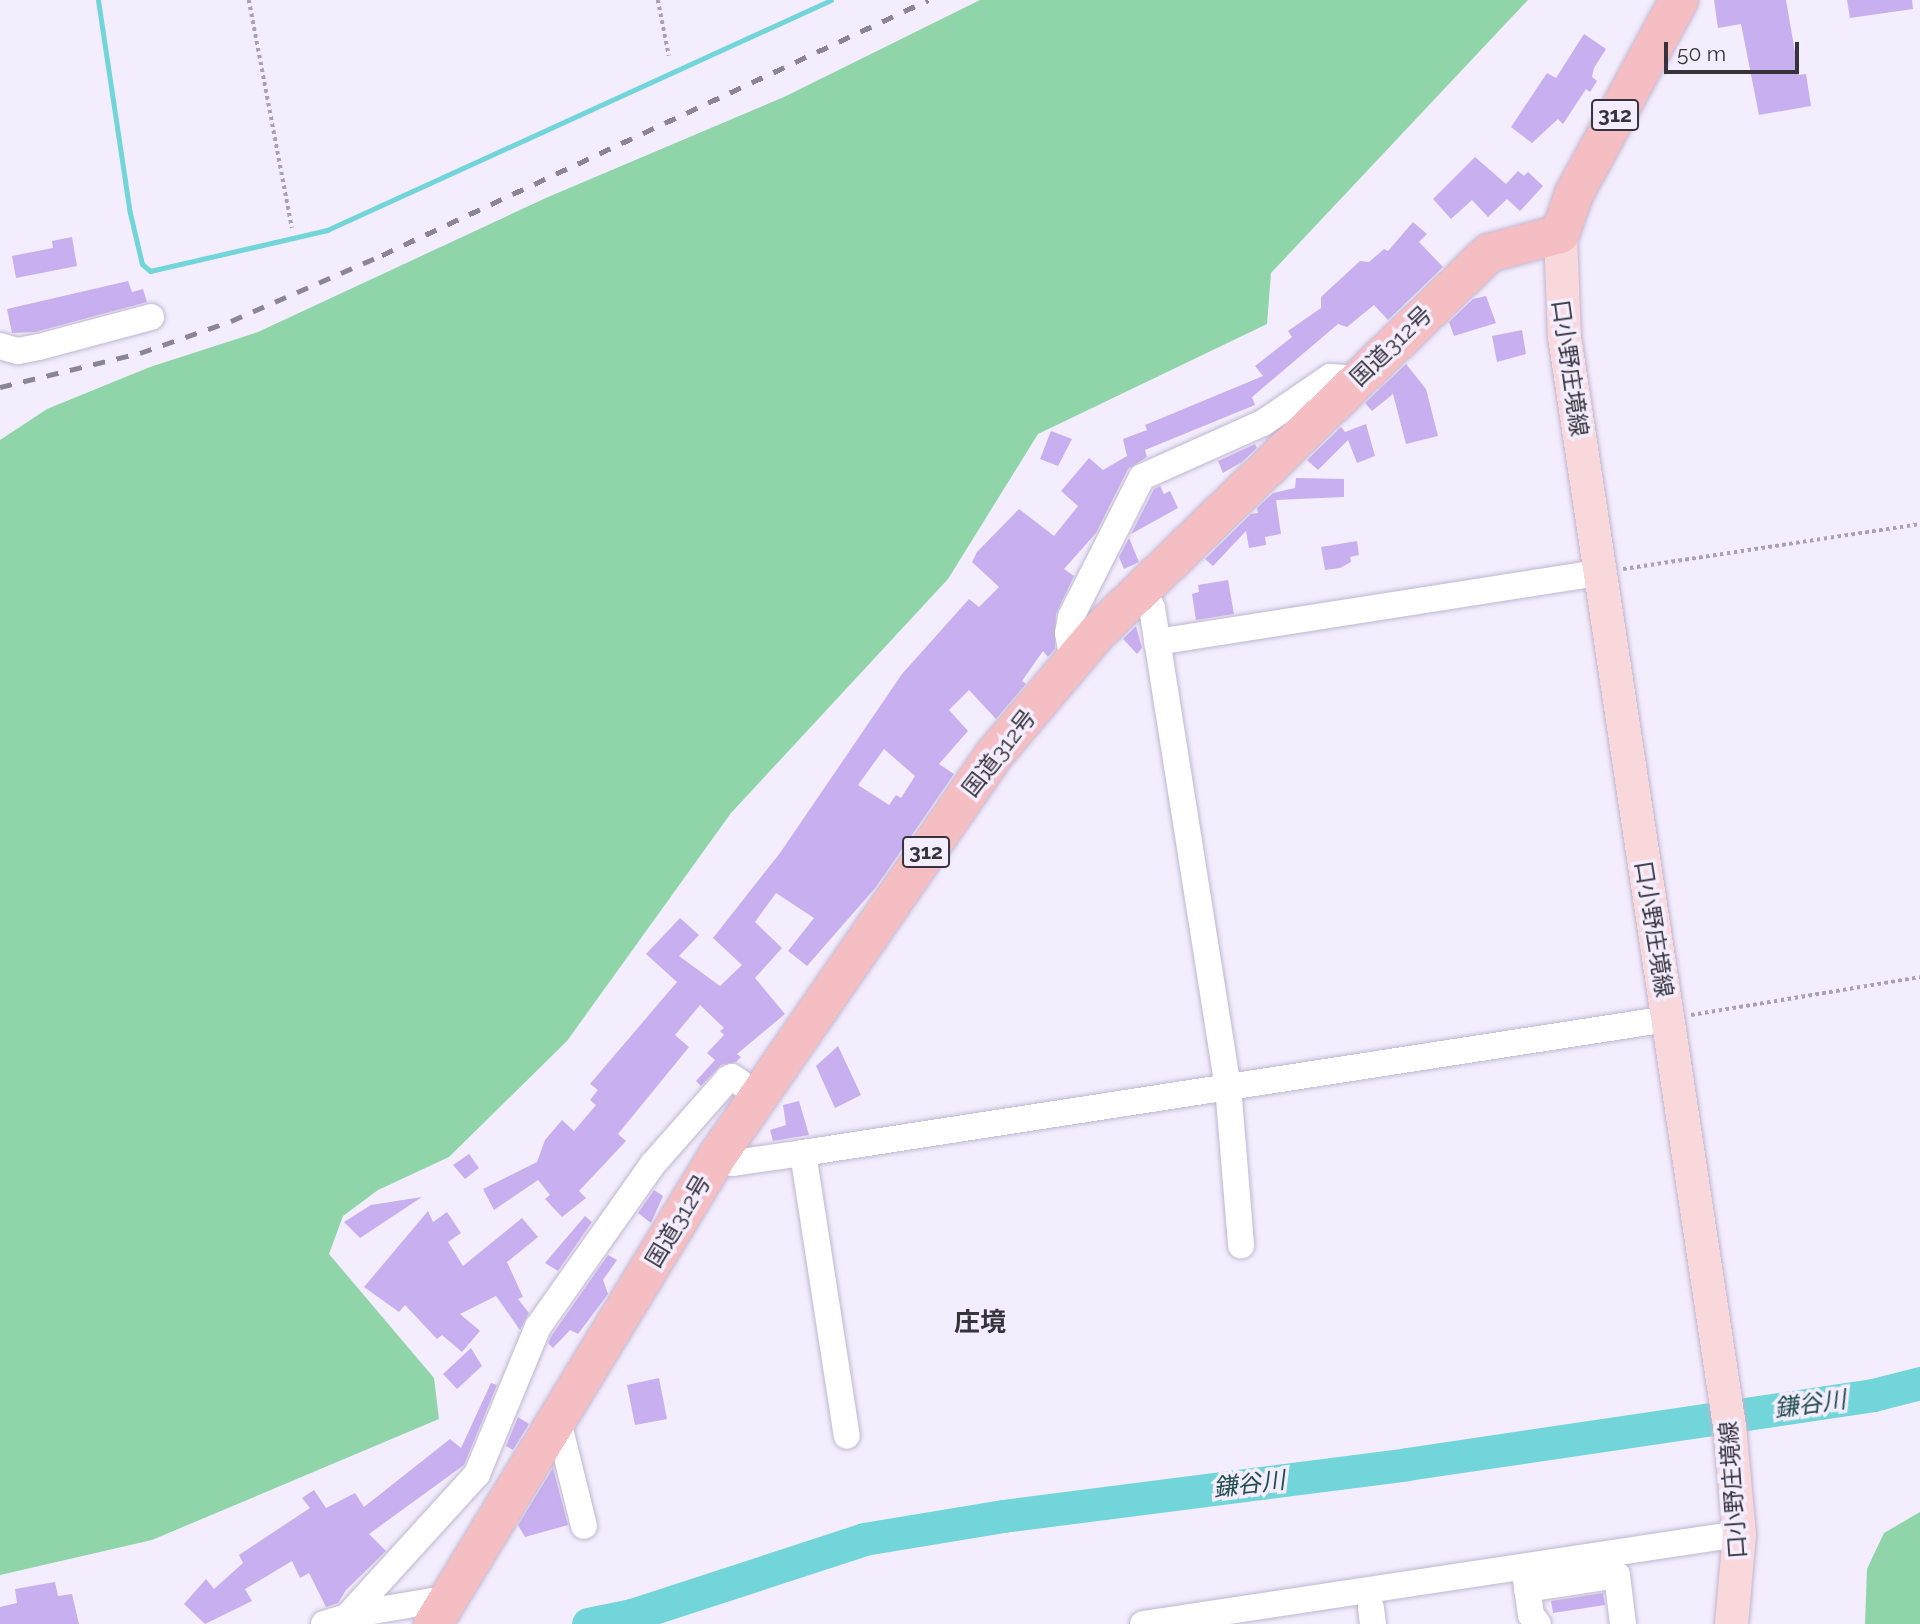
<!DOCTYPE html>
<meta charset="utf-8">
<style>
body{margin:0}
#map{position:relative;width:1920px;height:1624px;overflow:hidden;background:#f3edfd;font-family:Raleway,"Noto Sans JP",sans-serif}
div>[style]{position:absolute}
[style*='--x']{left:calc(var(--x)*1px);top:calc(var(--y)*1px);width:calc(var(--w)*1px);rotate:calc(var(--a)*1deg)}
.forest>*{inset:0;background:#90d5a9}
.stream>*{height:5px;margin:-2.5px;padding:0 2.5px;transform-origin:2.5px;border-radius:2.5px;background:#72d5da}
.river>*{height:33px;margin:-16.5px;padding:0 16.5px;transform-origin:16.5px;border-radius:16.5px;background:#72d5da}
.building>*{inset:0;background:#c8aff0}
.path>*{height:3.5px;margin-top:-1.75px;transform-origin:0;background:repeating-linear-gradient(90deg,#a8a3b1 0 3.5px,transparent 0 7px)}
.roads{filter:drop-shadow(0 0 2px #c0b6d0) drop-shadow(0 0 2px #c0b6d0)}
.minor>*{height:26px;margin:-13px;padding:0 13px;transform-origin:13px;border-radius:13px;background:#fff}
.major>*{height:33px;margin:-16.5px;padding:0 16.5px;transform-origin:16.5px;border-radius:16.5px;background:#f9d8db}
.highway>*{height:38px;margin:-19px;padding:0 19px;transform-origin:19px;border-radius:19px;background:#f5bec3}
.rail>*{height:5px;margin-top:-2.5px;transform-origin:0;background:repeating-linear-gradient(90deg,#8b8693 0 12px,transparent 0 24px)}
span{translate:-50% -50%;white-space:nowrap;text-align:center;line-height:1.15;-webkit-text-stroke:7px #f3edfd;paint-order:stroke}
.shield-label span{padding:2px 5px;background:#f3edfd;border:2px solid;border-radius:5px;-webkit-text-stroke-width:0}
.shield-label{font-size:21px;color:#37333d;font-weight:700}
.street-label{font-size:23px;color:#37333d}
.water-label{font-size:24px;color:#214e50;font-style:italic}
.quarter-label{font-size:26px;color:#37333d;font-weight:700}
.scale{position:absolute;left:1664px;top:42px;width:135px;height:32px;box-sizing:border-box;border:4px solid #37333d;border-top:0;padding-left:9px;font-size:21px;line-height:24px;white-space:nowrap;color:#37333d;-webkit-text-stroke:5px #f3edfd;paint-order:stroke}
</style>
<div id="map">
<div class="forest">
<i style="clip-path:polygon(980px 0,1528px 0,1271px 273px,1267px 324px,1038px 434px,948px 579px,731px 813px,567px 1041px,449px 1157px,378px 1190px,343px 1216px,329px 1254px,434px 1378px,439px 1419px,152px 1540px,0 1575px,0 440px,47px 409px,150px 367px,258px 332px,548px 197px,784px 97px)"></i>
<i style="clip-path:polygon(1920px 1512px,1920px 1624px,1865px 1624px,1867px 1569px,1884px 1533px)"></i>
</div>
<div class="stream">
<i style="--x:98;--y:0;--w:215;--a:81.5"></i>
<i style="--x:130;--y:213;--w:52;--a:76.8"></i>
<i style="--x:142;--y:264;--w:11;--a:41"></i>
<i style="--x:150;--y:271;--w:182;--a:-13"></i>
<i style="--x:327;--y:230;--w:554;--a:-24.53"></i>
</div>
<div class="river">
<i style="--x:588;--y:1624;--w:45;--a:-11.6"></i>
<i style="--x:632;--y:1615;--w:244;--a:-18.1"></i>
<i style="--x:864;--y:1539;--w:141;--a:-9.4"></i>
<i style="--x:1003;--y:1516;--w:407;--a:-7.3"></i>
<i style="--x:1407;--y:1464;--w:471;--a:-8.4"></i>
<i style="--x:1873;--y:1395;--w:49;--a:-14.3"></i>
</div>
<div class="building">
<i style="clip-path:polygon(1714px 0,1786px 0,1799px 75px,1806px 74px,1811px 106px,1759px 115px,1741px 24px,1718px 28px)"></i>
<i style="clip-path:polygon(1847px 0,1912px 0,1913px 9px,1850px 18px)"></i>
<i style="clip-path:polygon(1584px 34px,1606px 49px,1594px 68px,1592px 77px,1597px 81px,1590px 92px,1586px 89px,1563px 124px,1558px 119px,1532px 143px,1511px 127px,1547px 73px,1556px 78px)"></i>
<i style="clip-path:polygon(1475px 157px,1506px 184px,1518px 171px,1524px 176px,1528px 172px,1543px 186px,1520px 211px,1507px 199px,1488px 217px,1472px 200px,1451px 219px,1433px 199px)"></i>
<i style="clip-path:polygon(evenodd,1413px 222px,1427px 234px,1419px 242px,1443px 267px,1388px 320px,1374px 305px,1347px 327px,1338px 324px,1252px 397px,1255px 405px,1145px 450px,1147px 457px,1128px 469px,1096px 533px,1064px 569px,1074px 576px,1056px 614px,1055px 649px,1048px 657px,1043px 651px,1022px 681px,1026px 684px,996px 719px,969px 690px,949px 710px,968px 731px,939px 764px,954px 774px,876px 887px,807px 966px,788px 951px,814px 918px,776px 893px,755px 922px,782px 948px,755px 978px,785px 1014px,737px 1054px,741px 1057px,736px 1062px,721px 1065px,701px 1086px,696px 1081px,715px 1060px,707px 1053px,724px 1035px,720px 1031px,724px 1028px,700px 1005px,675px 1035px,689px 1047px,618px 1134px,626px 1141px,579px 1191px,586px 1198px,562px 1217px,545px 1199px,550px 1195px,538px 1180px,494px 1210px,483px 1189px,537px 1162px,545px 1140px,562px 1120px,574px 1131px,596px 1105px,590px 1100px,598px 1090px,590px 1084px,677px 982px,646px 954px,680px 918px,699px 935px,679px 956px,720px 986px,742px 965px,713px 938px,780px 853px,902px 674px,969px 599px,979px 607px,999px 587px,972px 562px,977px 552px,1019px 509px,1054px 536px,1078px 506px,1061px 491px,1089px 458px,1103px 470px,1127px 456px,1123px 439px,1147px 430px,1145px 425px,1263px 376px,1255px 366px,1292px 337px,1288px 331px,1321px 308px,1321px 297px,1360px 261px,1369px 262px,1384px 249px,1388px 251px,1413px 222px,884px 749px,915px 776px,901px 798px,896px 795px,889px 805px,858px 785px,884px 749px)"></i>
<i style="clip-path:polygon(72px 237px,77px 266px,16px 278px,12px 256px,53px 248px,52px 241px)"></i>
<i style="clip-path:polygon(128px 281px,132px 292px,143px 289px,147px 302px,35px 332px,12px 333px,7px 309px)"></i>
<i style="clip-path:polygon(1486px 296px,1496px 323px,1454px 336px,1449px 322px,1473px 299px)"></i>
<i style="clip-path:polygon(1522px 330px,1526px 354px,1497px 362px,1492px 336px)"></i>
<i style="clip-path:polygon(1406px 364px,1426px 389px,1438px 436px,1406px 444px,1393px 394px,1372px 411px,1365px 403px)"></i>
<i style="clip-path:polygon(1366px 424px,1375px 456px,1357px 463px,1348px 440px,1318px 470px,1307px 460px,1341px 427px,1345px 432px)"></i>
<i style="clip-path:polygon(1051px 431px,1072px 439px,1058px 466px,1040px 459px)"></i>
<i style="clip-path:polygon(1255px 444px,1257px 448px,1242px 462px,1223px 473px,1218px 461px)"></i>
<i style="clip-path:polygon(1296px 478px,1344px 479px,1344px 497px,1276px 500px,1281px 534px,1265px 537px,1266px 545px,1249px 548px,1246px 531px,1213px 566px,1205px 559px,1251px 514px,1258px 513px,1257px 508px,1273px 493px,1295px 488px)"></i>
<i style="clip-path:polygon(1160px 486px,1164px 494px,1170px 491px,1178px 508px,1131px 534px,1154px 489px)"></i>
<i style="clip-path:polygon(1129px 538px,1139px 562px,1124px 569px,1119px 557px)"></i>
<i style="clip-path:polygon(1357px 541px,1359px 555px,1350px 557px,1351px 562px,1340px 568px,1325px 570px,1321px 547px)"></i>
<i style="clip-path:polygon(1228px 580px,1234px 614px,1196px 620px,1192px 594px,1199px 592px,1198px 585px)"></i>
<i style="clip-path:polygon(1136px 626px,1142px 648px,1137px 654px,1123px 639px)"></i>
<i style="clip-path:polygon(838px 1046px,861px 1095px,835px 1108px,816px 1066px)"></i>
<i style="clip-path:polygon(799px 1101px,809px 1135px,773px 1141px,770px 1130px,786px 1125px,783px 1105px)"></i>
<i style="clip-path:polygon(469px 1154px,479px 1168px,465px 1179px,453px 1165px)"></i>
<i style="clip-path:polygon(654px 1190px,663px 1196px,651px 1223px,638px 1213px)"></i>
<i style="clip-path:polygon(422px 1197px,360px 1238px,344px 1222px,371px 1205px)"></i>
<i style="clip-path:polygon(428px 1211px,433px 1222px,447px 1212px,461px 1233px,448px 1242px,463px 1266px,522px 1218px,538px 1237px,507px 1262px,523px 1297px,518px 1299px,529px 1313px,520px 1330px,496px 1296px,460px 1314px,480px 1331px,462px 1352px,442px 1335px,437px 1339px,405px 1305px,399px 1312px,364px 1287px)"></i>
<i style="clip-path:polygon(585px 1216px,592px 1222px,558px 1271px,545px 1263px)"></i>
<i style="clip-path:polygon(608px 1255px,617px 1260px,603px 1280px,608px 1294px,578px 1334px,570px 1330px,553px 1348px,548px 1343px,552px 1335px)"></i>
<i style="clip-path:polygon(471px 1348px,482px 1366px,457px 1389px,443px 1374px)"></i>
<i style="clip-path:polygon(659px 1378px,667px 1419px,635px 1425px,627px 1385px)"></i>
<i style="clip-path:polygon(491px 1383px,497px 1385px,464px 1465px,369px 1534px,386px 1551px,346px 1590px,338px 1603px,326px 1607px,309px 1573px,300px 1578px,292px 1561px,245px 1589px,252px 1601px,205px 1624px,184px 1604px,206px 1579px,214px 1589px,243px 1563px,239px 1555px,310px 1508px,302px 1498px,314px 1490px,326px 1508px,355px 1493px,364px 1507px,450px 1439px,461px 1448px)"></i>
<i style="clip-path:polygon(518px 1417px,529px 1424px,513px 1450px,506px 1446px)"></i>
<i style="clip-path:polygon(553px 1468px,568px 1525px,525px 1537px,518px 1525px)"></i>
<i style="clip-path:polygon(55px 1582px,58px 1596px,72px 1594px,79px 1624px,0 1624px,0 1607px,17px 1603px,15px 1589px)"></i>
<i style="clip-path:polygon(1603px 1593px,1605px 1605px,1553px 1613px,1551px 1601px)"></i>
</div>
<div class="path">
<i style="--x:249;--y:0;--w:232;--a:79.3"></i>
<i style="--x:658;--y:0;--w:57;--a:78.9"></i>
<i style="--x:1623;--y:569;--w:300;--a:-8.6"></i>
<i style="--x:1691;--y:1015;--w:232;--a:-9.4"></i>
</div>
<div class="roads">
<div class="minor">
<i style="--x:0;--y:346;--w:19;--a:16"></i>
<i style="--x:18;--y:351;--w:21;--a:-11"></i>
<i style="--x:39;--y:347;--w:116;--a:-15"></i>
<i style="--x:1142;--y:589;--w:21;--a:62"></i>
<i style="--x:1152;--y:608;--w:484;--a:81"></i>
<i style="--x:1228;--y:1086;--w:160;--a:85.3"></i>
<i style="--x:1157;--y:642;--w:448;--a:-8.9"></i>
<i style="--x:1073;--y:661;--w:28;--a:-100"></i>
<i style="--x:1068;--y:633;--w:16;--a:-79"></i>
<i style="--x:1071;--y:617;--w:157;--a:-63.1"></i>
<i style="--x:1142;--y:477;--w:133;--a:-24.1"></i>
<i style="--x:1263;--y:423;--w:81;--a:-34.5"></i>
<i style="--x:1330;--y:377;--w:26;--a:4"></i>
<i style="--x:803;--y:1153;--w:286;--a:81.2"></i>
<i style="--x:718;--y:1155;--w:17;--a:28"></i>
<i style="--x:733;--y:1163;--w:71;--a:-8.1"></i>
<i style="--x:803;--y:1153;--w:875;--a:-8.81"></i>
<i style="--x:558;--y:1421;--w:108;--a:76.1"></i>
<i style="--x:1525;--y:1573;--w:42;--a:81.9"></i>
<i style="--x:1531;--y:1615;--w:11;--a:52"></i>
<i style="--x:1527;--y:1589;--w:91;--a:-8.8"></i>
<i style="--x:1617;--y:1575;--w:49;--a:83"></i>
<i style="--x:1371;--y:1608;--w:16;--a:83"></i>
<i style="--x:347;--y:1617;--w:193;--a:-47.7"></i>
<i style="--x:477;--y:1474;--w:159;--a:-67.5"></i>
<i style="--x:538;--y:1327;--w:199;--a:-54.8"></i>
<i style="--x:653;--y:1164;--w:113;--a:-48.6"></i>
<i style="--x:728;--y:1079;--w:4;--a:-27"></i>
<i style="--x:732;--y:1077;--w:32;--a:35"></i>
<i style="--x:324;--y:1624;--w:39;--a:-17"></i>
<i style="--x:361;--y:1613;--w:90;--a:-9.6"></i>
<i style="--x:1143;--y:1624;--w:603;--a:-8.59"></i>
</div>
<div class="major">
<i style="--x:1560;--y:234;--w:102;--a:87.8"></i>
<i style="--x:1564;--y:336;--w:1102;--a:81.39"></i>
<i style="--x:1729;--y:1426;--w:108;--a:84.7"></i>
<i style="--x:1739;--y:1534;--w:90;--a:95.1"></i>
</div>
<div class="highway">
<i style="--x:433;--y:1624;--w:549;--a:-58.71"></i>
<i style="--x:718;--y:1155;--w:485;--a:-55.4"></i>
<i style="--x:993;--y:756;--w:161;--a:-49.8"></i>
<i style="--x:1097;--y:633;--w:546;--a:-44.11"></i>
<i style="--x:1489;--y:253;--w:73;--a:-15"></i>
<i style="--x:1560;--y:234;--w:42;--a:-70.7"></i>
<i style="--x:1574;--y:194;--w:221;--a:-61.6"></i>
</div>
</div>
<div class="rail">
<i style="--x:0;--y:387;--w:144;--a:-13.7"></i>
<i style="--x:140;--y:353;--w:96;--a:-19.4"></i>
<i style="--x:231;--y:321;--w:165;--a:-23.6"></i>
<i style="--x:382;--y:255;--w:603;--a:-25.03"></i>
</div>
<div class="shield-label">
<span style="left:1615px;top:115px">312</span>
<span style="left:926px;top:852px">312</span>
</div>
<div class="street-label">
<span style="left:1391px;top:346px;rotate:-44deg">国道312号</span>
<span style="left:1570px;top:368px;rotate:82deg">口小野庄境線</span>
<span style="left:999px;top:753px;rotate:-52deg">国道312号</span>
<span style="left:1654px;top:929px;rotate:81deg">口小野庄境線</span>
<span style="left:678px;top:1221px;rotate:-59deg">国道312号</span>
<span style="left:1733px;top:1490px;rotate:-94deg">口小野庄境線</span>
</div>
<div class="water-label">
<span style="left:1810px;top:1404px;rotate:-8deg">鎌谷川</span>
<span style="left:1249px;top:1484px;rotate:-7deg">鎌谷川</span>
</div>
<div class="quarter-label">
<span style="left:980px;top:1323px">庄境</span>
</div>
<div class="scale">50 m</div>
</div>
